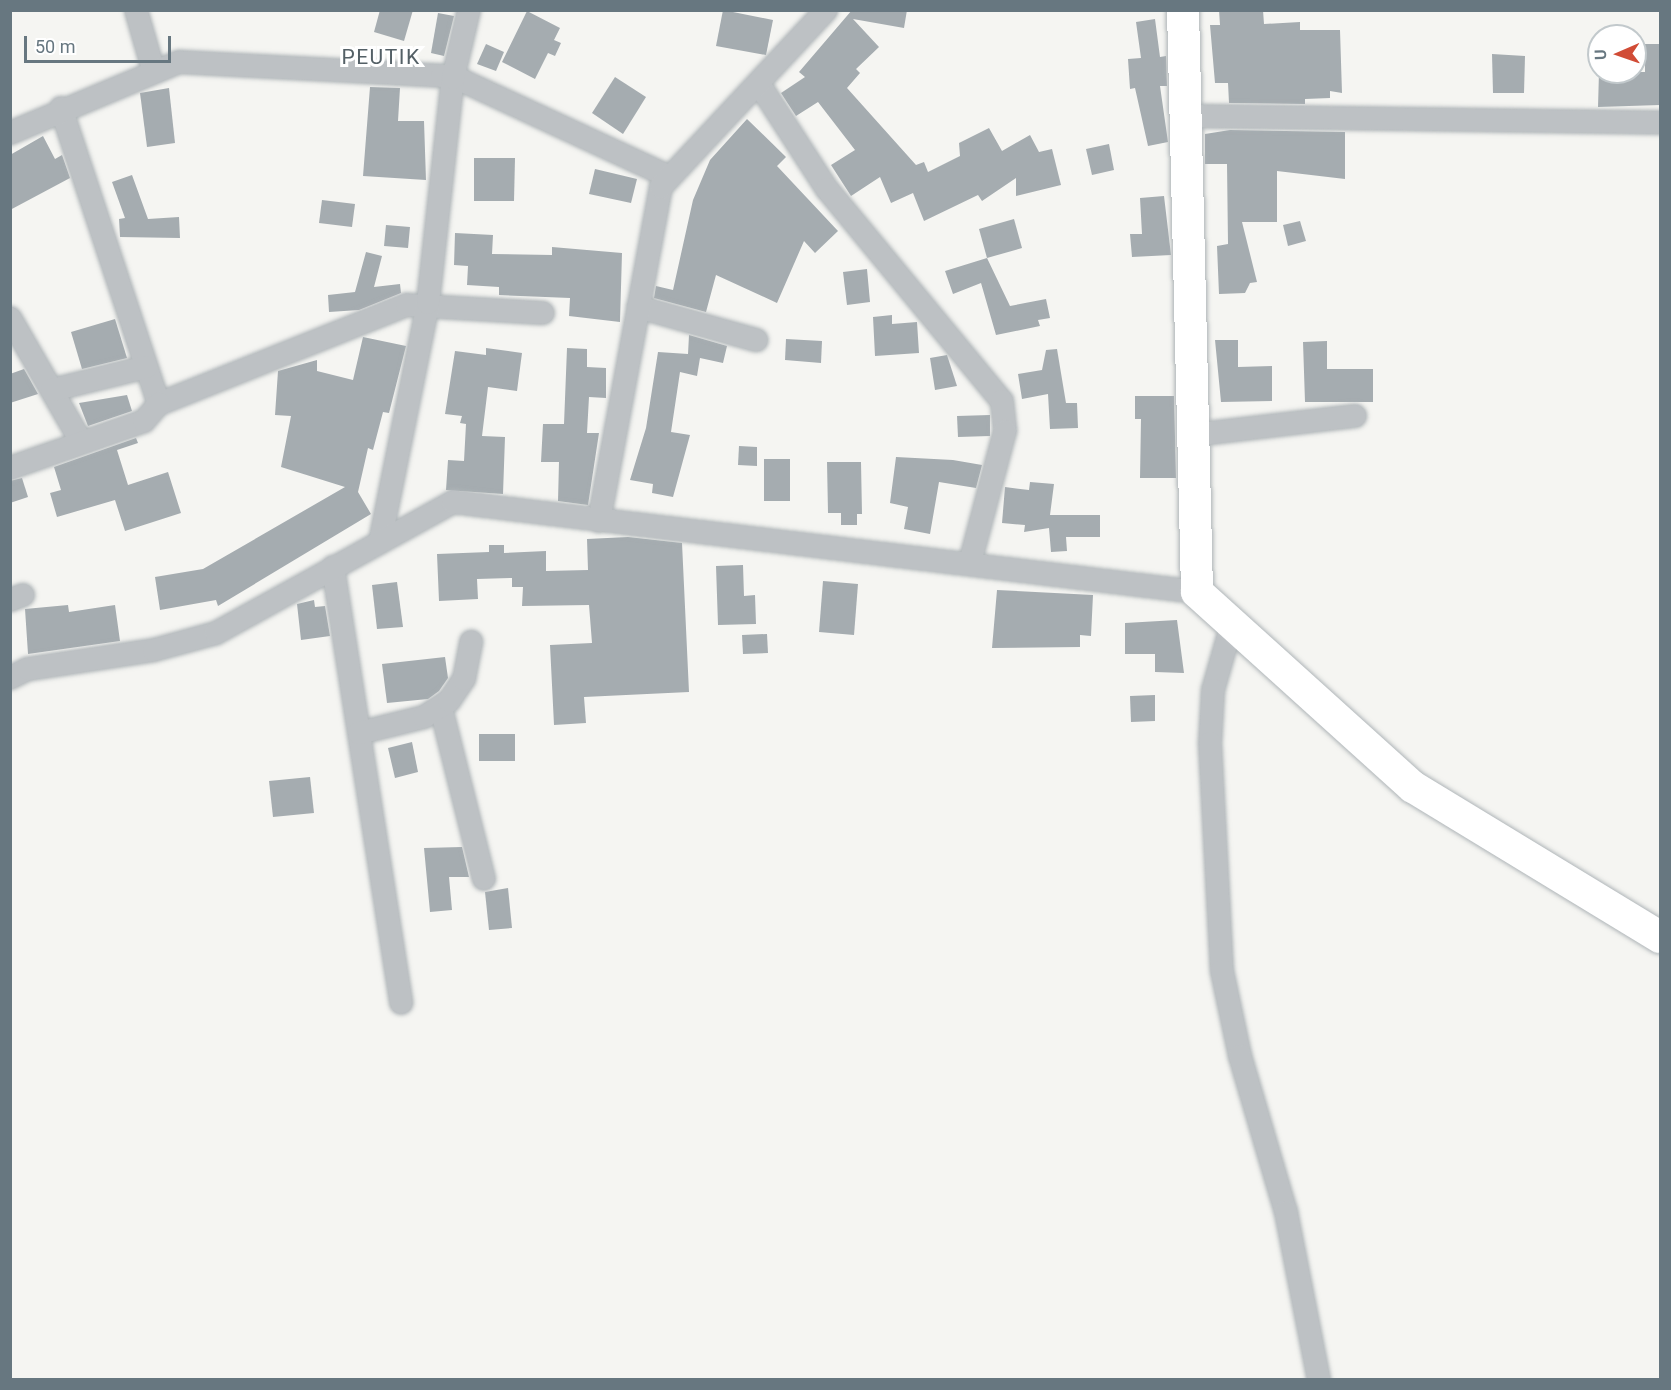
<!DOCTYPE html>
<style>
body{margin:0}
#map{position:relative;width:1671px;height:1390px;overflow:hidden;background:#f5f5f2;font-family:Roboto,sans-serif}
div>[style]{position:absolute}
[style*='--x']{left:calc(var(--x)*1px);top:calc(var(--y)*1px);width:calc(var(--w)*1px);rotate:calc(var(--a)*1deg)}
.building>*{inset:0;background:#a5acb0}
.roads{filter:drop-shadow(0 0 2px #afb5b8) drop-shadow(0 0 2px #afb5b8)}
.street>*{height:22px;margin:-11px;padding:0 11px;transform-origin:11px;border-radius:11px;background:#bdc1c4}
.secondary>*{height:32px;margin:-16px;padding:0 16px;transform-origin:16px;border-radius:16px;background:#fff}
span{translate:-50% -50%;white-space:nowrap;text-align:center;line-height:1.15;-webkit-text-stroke:6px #fff;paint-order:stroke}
.quarter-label{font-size:21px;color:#546066;letter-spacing:1.5px}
.frame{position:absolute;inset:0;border:12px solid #677780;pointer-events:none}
.north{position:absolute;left:1587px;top:24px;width:60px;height:60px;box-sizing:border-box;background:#fff;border:2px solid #c2c9cc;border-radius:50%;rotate:268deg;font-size:16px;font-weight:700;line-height:24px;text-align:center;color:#677780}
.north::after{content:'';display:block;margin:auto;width:21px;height:27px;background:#d14c36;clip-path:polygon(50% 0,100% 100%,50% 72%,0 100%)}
.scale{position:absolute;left:24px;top:36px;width:147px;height:27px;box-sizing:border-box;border:3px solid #677780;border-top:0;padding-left:8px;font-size:18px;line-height:21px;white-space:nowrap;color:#677780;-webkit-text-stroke:4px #fff;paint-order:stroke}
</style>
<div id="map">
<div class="building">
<i style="clip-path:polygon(380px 10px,413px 10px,404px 41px,374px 32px)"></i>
<i style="clip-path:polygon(723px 10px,773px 20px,766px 55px,716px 46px)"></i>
<i style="clip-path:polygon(852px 10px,907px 10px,904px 28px,853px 19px,879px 47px,856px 69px,860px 73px,847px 88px,916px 165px,924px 162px,928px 172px,960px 156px,959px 143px,989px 128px,1002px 151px,1030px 135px,1039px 152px,1052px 149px,1061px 185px,1016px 196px,1016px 178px,982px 201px,978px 195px,924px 221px,913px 193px,891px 203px,880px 177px,851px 196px,831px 165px,855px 150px,818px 102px,796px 116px,781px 93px,805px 77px,799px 72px)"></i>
<i style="clip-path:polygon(1219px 10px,1263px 10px,1264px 24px,1300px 22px,1300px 30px,1340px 30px,1342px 93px,1330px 91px,1330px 98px,1305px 99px,1305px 104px,1229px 103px,1228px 83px,1215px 83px,1210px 25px,1220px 25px)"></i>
<i style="clip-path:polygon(527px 11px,560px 28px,554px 40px,561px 43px,555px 56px,548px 53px,535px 79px,502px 62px)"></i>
<i style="clip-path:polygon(438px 13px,454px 16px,444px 56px,431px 53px)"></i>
<i style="clip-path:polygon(1155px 19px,1160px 57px,1166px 56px,1167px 86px,1160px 86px,1168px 142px,1148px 146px,1135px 88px,1130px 89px,1128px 59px,1141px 58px,1136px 22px)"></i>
<i style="clip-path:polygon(486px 44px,504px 52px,496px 71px,477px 64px)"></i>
<i style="clip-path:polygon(1645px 44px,1660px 44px,1660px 105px,1598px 107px,1599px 72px,1645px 72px)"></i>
<i style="clip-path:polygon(1492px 54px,1525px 56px,1524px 93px,1493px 93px)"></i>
<i style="clip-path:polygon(615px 77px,646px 97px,623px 134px,592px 113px)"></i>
<i style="clip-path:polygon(370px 87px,400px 88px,398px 121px,424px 121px,426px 180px,363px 176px)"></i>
<i style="clip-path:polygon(169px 88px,175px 143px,147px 147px,140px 93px)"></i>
<i style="clip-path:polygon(747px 119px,786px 157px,777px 166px,838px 231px,815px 253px,804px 241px,777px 303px,716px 275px,706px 312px,654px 298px,656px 286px,673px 290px,693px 200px,710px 160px)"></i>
<i style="clip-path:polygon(1230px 130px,1345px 132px,1345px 179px,1277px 171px,1277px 222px,1242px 222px,1257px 282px,1250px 283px,1245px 293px,1219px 294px,1217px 246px,1228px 244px,1227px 164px,1205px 164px,1205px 134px)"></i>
<i style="clip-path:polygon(43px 136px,55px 159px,62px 155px,70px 178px,10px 210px,10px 155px)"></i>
<i style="clip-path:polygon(1109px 144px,1114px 170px,1092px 175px,1086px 149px)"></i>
<i style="clip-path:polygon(474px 158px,515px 158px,514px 201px,474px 201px)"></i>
<i style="clip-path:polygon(595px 169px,637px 179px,631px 203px,589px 194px)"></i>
<i style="clip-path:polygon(132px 175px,148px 219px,179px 217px,180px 238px,120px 237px,119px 219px,125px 218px,112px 182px)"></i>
<i style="clip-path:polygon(1164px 196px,1171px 255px,1132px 257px,1130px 234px,1142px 234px,1140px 198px)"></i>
<i style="clip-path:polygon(322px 200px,355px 204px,352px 227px,319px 223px)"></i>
<i style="clip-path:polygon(1014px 219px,1022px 248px,987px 258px,979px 229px)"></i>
<i style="clip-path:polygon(1300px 221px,1306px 241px,1288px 246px,1283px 225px)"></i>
<i style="clip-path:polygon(386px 225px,410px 227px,408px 248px,384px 246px)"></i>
<i style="clip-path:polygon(455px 233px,493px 235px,492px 254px,552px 255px,552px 247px,622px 253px,620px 322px,569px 316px,570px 298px,499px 295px,499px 287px,467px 285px,468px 266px,454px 265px)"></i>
<i style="clip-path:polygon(366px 252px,382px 256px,374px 287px,400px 284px,401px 293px,359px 310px,329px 312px,328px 295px,355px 292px)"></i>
<i style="clip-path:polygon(987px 258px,1010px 306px,1046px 299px,1050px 318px,1038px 320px,1040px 326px,996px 335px,981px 283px,953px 294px,945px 271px)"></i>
<i style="clip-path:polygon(867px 269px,870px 302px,847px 305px,843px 272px)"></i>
<i style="clip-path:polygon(892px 315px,892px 324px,917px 322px,919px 353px,875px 356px,873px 317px)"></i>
<i style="clip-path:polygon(115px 319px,127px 358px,82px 369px,71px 332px)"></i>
<i style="clip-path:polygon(689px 335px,727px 346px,723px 363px,700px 358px,697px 376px,680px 372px,671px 432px,690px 435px,673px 497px,652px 493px,653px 484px,630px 480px,646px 428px,658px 352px,688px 354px)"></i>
<i style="clip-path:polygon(363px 337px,406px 346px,389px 413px,383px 412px,373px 450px,368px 448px,358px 492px,371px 514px,218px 606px,216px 600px,160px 610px,155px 577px,203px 569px,345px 487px,281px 467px,291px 416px,275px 415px,278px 371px,317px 360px,317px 371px,353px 380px)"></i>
<i style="clip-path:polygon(786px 339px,822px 341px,821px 363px,785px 360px)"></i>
<i style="clip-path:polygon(1215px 340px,1238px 340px,1238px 367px,1272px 366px,1272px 401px,1221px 402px)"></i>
<i style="clip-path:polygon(1327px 341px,1327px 369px,1373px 369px,1373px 402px,1305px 402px,1303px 342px)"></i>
<i style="clip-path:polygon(486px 348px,522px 353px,517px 391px,488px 387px,482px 436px,505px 437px,503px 494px,446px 490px,448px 460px,464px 461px,466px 424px,460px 423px,462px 416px,445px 414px,455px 351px,486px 355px)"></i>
<i style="clip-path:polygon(567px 348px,587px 349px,587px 367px,606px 368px,606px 398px,589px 397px,587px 433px,599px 433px,588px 505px,558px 501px,559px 462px,541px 462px,543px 424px,564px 424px)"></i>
<i style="clip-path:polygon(1057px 349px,1066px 403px,1077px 403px,1078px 428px,1050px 429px,1048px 394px,1022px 399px,1018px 374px,1042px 370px,1046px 350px)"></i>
<i style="clip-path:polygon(947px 355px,957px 386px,935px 390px,930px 358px)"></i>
<i style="clip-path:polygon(24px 369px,38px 394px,10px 403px,10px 374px)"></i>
<i style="clip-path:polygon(127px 395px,132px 411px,88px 426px,79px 403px)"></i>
<i style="clip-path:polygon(1135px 396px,1174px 396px,1176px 478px,1140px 478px,1141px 419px,1135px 419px)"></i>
<i style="clip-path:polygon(990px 415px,990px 436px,958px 437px,957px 416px)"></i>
<i style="clip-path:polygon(136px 438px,138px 443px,117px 450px,128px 485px,168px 472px,181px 513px,125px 531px,115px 500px,57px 517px,50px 493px,61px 490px,54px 467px)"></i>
<i style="clip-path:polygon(739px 446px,757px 447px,757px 466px,738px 465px)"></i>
<i style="clip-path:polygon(896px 457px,953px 460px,982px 465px,976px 488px,939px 482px,930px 534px,904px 529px,908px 507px,890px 503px)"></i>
<i style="clip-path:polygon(764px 459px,790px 459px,790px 501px,764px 501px)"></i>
<i style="clip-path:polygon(827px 462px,861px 462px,862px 514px,857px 514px,857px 525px,841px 525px,841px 513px,828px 513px)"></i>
<i style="clip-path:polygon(22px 478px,28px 497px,10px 503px,10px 481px)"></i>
<i style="clip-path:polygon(1030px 482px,1054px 484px,1050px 515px,1100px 515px,1100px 537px,1066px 537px,1067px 551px,1051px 552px,1049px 528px,1024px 532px,1025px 525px,1002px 523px,1005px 487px,1029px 490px)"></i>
<i style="clip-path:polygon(628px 537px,682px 543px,689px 692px,584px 697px,586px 723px,554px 725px,550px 645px,592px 643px,589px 605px,522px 606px,523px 587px,512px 587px,512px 578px,477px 579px,478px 599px,439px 601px,437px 554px,489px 552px,489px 545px,504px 545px,504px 553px,546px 551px,546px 571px,588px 570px,587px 539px)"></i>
<i style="clip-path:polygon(743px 565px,744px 596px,755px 595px,756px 624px,718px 625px,716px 566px)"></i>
<i style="clip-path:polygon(823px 581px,858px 584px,854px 635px,819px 632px)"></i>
<i style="clip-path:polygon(397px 582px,403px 627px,377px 629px,372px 585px)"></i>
<i style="clip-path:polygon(997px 590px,1093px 595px,1091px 636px,1080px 635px,1080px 647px,992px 648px)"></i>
<i style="clip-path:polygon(314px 600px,315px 607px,325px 606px,330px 636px,301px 640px,297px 604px)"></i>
<i style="clip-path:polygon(68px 605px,69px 612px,115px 605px,120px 641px,28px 654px,25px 609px)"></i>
<i style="clip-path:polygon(1177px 620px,1184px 673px,1155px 672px,1155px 654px,1125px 654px,1125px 623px)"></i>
<i style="clip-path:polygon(767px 634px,768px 653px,743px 654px,742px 635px)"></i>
<i style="clip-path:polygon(445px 657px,448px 678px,439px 691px,428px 699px,387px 703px,382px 664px)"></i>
<i style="clip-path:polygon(1155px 695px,1155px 721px,1131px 722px,1130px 696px)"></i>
<i style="clip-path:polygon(479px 734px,515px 734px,515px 761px,479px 761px)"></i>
<i style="clip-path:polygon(412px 742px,418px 772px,395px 778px,388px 748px)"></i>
<i style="clip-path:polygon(310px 777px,314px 813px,273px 817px,269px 781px)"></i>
<i style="clip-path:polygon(462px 847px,469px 877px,449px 877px,452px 910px,430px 912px,424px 848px)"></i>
<i style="clip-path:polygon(508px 888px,512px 928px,489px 930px,485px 892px)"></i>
</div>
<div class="roads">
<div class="street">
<i style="--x:136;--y:10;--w:61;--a:73.9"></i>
<i style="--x:759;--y:84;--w:125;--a:57.1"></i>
<i style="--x:827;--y:189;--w:275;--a:50.5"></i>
<i style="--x:1002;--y:401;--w:30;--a:84"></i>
<i style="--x:1005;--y:431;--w:137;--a:104.9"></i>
<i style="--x:61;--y:108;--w:312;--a:71.7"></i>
<i style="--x:159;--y:404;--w:267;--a:-21.8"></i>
<i style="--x:407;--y:305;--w:136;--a:3.4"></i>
<i style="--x:1183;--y:116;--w:477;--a:0.8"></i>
<i style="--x:10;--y:133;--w:183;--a:-22.8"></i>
<i style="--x:179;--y:62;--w:263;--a:3"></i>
<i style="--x:442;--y:76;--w:22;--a:13"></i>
<i style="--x:463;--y:81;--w:226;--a:24.9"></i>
<i style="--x:638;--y:307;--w:123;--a:15.6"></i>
<i style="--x:10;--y:318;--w:144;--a:60.1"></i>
<i style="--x:52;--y:390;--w:97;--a:-13.7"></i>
<i style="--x:1193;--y:435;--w:163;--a:-6.7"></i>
<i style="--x:10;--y:468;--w:142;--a:-19.3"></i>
<i style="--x:144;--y:421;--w:23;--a:-49"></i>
<i style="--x:599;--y:521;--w:340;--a:-79.5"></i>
<i style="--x:661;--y:187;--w:242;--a:-47"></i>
<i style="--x:380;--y:542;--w:244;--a:-78.6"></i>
<i style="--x:428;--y:303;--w:226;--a:-83.7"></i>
<i style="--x:453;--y:78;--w:70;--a:-76.8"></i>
<i style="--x:333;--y:567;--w:441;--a:81.1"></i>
<i style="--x:10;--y:600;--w:14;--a:-21"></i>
<i style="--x:1231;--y:627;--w:66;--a:105.9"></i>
<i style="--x:1213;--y:690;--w:53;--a:93.2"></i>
<i style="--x:1210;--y:743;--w:228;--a:87"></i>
<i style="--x:1222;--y:971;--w:87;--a:78"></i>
<i style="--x:1240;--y:1056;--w:163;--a:73.6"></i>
<i style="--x:1286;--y:1212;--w:171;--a:78.9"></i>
<i style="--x:10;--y:678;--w:20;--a:-27"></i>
<i style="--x:28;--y:669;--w:127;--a:-8.6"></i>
<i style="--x:154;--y:650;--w:64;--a:-15.3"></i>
<i style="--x:216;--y:633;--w:271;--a:-28.9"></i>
<i style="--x:453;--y:502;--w:749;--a:6.9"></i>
<i style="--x:441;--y:708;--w:176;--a:75.9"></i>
<i style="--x:359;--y:733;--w:67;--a:-13.8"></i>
<i style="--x:424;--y:717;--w:30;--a:-33"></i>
<i style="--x:449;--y:701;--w:27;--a:-56"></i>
<i style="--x:464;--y:679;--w:38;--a:-79"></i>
</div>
<div class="secondary">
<i style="--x:1183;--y:10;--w:582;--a:88.62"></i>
<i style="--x:1197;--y:592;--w:291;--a:42.1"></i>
<i style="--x:1413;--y:787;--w:289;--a:31.3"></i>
</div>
</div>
<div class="quarter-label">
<span style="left:381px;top:57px">PEUTIK</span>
</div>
<div class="frame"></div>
<div class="north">U</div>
<div class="scale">50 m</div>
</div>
